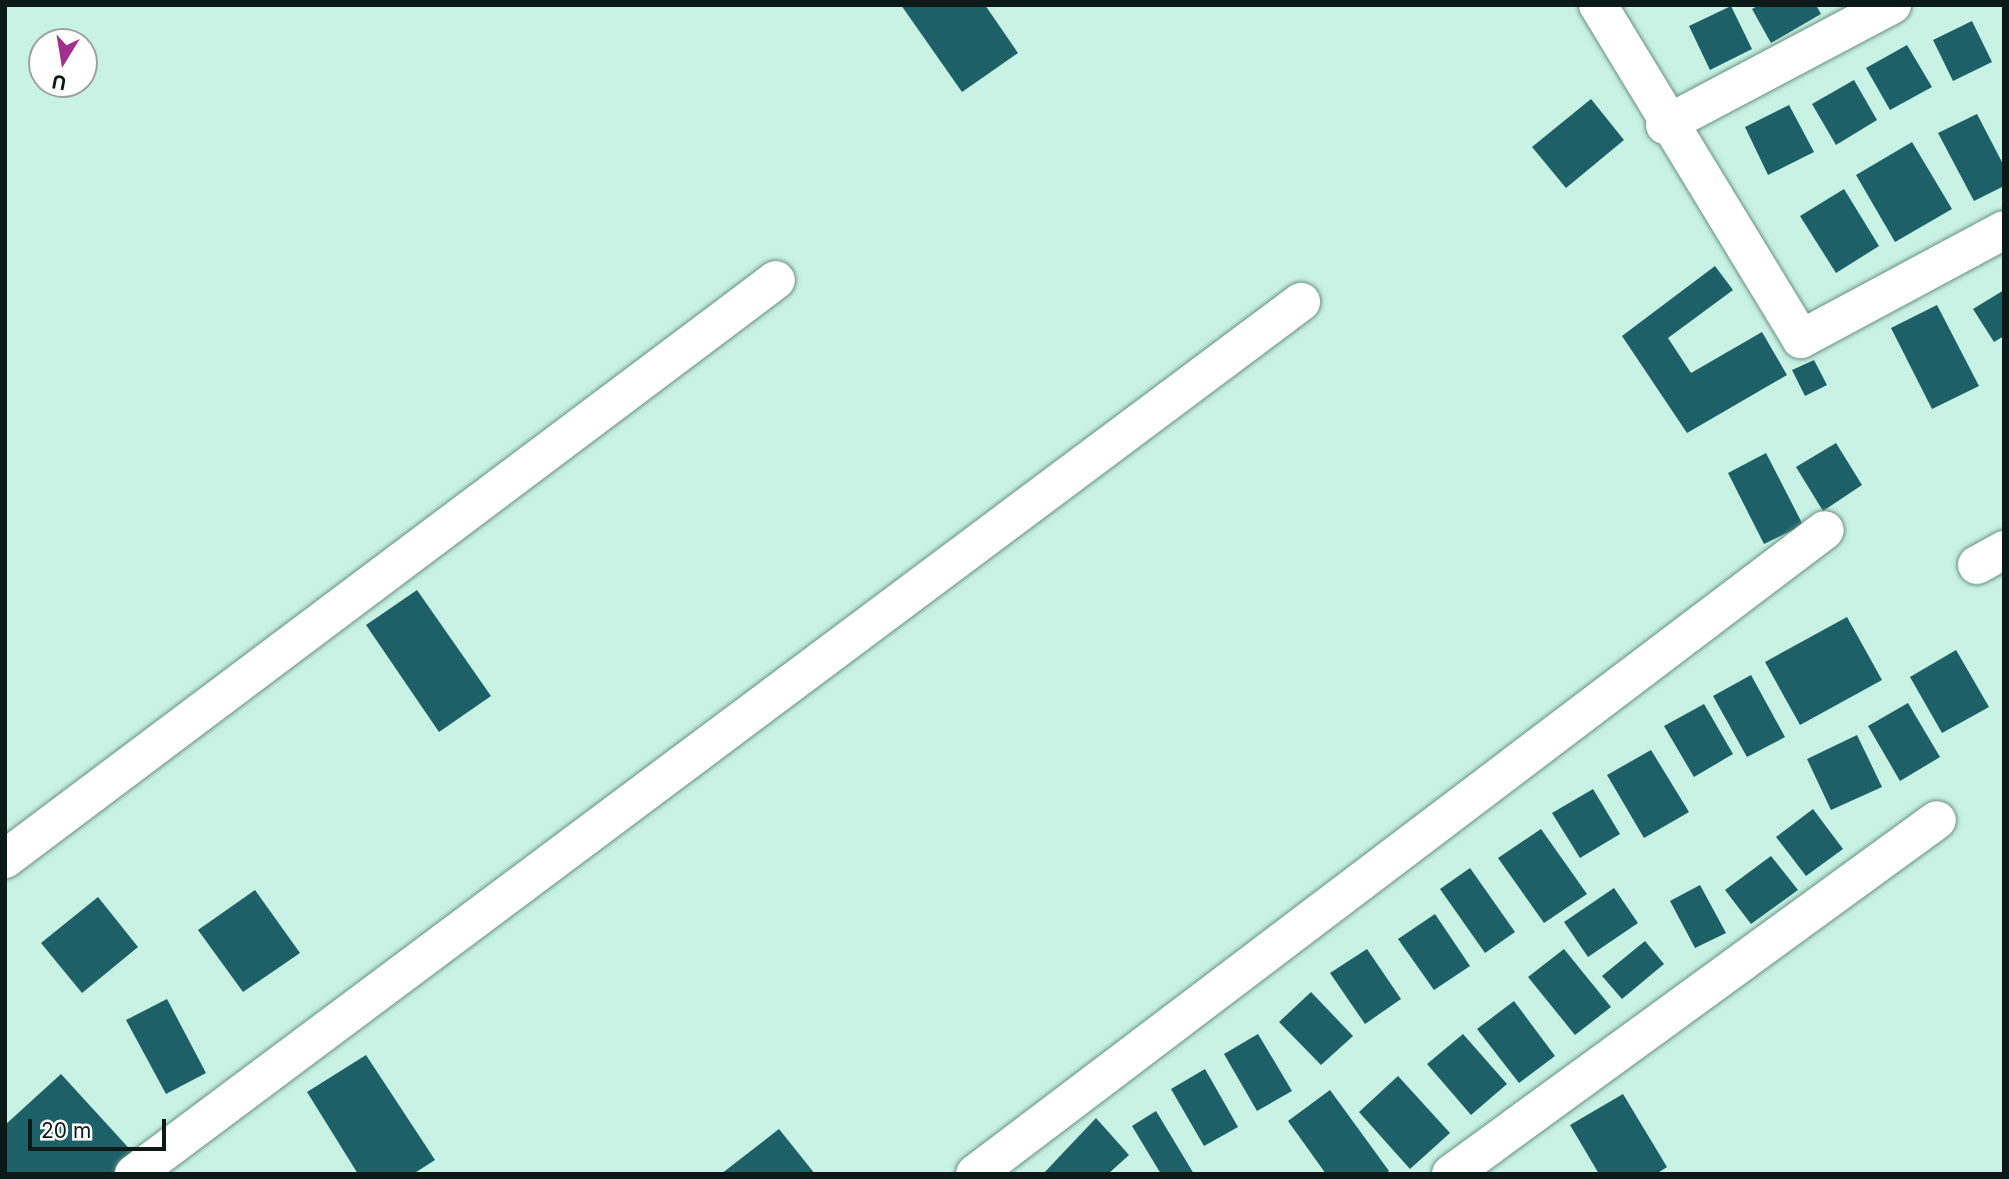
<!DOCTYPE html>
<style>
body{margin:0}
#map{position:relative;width:2009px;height:1179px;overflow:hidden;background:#c8f2e3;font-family:Inter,sans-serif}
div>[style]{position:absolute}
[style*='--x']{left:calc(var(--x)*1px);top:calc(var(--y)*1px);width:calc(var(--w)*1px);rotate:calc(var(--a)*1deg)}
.building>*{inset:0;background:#1d6067}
.roads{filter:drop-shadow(0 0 2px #699083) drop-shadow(0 0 2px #699083)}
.street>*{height:38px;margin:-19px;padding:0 19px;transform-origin:19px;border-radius:19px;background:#fff}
span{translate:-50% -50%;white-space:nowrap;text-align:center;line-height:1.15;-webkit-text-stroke:7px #fff;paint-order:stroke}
.frame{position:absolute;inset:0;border:7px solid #0b1a16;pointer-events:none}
.north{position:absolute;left:28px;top:28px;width:70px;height:70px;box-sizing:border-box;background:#fff;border:2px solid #9da3a2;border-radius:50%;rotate:191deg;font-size:19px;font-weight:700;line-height:28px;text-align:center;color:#0b1a16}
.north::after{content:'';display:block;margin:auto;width:24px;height:32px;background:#a2318d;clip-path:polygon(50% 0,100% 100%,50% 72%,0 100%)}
.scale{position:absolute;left:28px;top:1119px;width:138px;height:32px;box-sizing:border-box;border:4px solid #0b1a16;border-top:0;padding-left:9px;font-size:21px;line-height:24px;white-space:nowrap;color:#0b1a16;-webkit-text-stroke:5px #fff;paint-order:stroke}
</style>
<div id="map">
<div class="building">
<i style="clip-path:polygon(901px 5px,985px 5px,1018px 53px,962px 92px)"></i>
<i style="clip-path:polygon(1759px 5px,1816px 5px,1821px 14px,1771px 43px,1752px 9px)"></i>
<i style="clip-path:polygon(1731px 6px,1752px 49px,1710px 70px,1689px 26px)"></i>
<i style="clip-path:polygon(1972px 21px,1992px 62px,1953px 81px,1933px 40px)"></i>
<i style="clip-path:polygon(1907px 45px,1932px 87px,1890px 110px,1866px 68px)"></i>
<i style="clip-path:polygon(1854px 80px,1877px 120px,1836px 145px,1812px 104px)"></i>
<i style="clip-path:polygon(1591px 99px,1624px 140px,1566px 188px,1532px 147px)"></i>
<i style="clip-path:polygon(1789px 105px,1814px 152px,1768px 175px,1745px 127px)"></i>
<i style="clip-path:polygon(1977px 114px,2004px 166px,2004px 186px,1974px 201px,1938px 133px)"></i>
<i style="clip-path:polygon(1912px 142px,1952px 209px,1895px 242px,1856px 175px)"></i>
<i style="clip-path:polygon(1844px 189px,1879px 246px,1836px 273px,1800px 216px)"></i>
<i style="clip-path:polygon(1715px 266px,1733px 290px,1668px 338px,1691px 373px,1762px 332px,1787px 375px,1687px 433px,1622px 336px)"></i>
<i style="clip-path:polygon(2004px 290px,2004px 336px,1994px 342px,1973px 309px)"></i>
<i style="clip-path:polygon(1937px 305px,1979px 386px,1932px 409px,1891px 328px)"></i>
<i style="clip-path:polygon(1814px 360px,1827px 385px,1805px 396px,1792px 370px)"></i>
<i style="clip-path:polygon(1836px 443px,1862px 485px,1823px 511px,1796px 467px)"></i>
<i style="clip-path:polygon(1766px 453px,1803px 525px,1764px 544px,1728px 473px)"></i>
<i style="clip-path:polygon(417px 590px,491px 696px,439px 732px,366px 625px)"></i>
<i style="clip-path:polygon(1847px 617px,1882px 680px,1800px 725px,1765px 662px)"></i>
<i style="clip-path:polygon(1956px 650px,1989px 707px,1942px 733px,1910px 677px)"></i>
<i style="clip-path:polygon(1751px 675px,1785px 737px,1747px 757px,1713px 696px)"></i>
<i style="clip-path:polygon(1908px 703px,1940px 757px,1900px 781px,1868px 726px)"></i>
<i style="clip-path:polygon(1704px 704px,1733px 754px,1694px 777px,1664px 726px)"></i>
<i style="clip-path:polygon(1857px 735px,1882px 787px,1831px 810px,1807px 759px)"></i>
<i style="clip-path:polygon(1651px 750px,1689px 812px,1644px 838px,1607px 775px)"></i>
<i style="clip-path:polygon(1593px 789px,1620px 834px,1580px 858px,1552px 813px)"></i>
<i style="clip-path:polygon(1813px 809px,1843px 849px,1806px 876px,1776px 837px)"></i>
<i style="clip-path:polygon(1541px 829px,1587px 894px,1544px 923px,1498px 858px)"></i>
<i style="clip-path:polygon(1771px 856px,1798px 890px,1751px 924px,1725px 890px)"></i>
<i style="clip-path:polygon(1470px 868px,1515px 932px,1485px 953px,1440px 889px)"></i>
<i style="clip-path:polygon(1700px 885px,1726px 933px,1695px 948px,1670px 901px)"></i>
<i style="clip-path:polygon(1614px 888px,1638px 923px,1588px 957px,1564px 922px)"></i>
<i style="clip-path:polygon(255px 890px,300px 953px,243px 992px,198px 930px)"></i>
<i style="clip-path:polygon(98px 897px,138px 947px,82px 993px,41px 943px)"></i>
<i style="clip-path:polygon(1435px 914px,1470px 966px,1434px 990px,1398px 939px)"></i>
<i style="clip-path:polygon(1645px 941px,1664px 964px,1622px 999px,1602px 976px)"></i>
<i style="clip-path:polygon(1367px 949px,1401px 999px,1365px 1024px,1330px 973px)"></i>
<i style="clip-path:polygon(1564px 949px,1611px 1007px,1575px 1035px,1528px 977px)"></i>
<i style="clip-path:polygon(1311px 992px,1353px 1036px,1321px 1065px,1279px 1022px)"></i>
<i style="clip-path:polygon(167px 999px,206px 1073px,166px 1094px,126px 1020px)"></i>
<i style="clip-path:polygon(1514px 1001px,1555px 1056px,1519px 1083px,1477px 1029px)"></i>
<i style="clip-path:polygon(1258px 1034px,1292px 1091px,1257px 1111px,1224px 1054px)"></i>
<i style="clip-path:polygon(1463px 1034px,1507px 1084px,1471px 1115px,1427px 1064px)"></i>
<i style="clip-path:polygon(366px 1055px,435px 1160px,413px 1174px,358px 1174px,307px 1092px)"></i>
<i style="clip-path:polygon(1205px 1069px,1238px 1127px,1204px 1146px,1171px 1089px)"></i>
<i style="clip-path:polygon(61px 1074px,136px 1156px,116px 1174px,5px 1174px,5px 1125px)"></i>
<i style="clip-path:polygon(1398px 1076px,1450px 1133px,1410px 1169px,1359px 1112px)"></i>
<i style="clip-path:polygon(1330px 1090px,1389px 1171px,1385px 1174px,1326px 1174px,1288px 1121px)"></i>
<i style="clip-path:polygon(1623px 1094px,1667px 1167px,1656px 1174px,1599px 1174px,1570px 1125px)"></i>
<i style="clip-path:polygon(1156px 1111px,1194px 1174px,1161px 1174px,1132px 1126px)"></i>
<i style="clip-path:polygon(1096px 1118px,1129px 1155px,1108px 1174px,1043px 1174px)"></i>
<i style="clip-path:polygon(779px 1129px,815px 1174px,721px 1174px)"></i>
</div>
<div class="roads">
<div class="street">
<i style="--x:1598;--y:5;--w:391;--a:58.7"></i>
<i style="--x:1801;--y:339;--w:230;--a:-28.2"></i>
<i style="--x:1665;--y:125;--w:257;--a:-27.9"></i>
<i style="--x:1977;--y:565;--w:31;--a:-29"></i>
<i style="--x:5;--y:859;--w:964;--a:-36.91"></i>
<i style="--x:134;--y:1174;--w:1457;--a:-36.77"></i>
<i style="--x:975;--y:1174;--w:1066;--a:-37.15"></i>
<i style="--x:1451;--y:1174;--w:601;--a:-36.07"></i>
</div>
</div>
<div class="frame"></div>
<div class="north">U</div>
<div class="scale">20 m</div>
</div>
